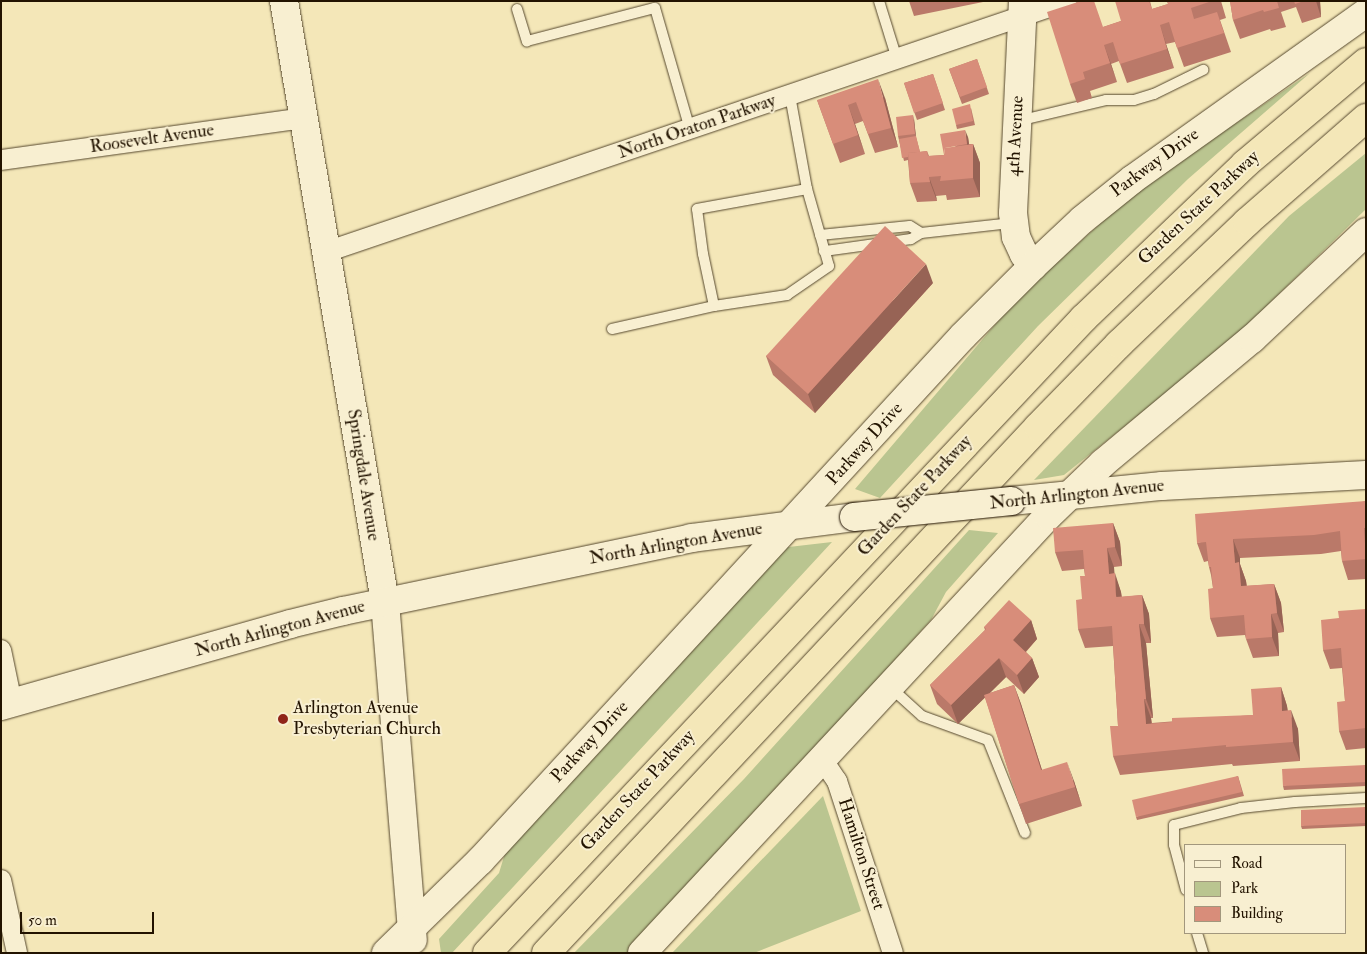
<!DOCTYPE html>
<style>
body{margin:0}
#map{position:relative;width:1367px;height:954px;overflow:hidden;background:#f4e7b8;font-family:"IM FELL Double Pica",serif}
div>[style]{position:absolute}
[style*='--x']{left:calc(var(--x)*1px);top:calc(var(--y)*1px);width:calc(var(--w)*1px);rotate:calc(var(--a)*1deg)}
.green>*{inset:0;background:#bac590}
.roads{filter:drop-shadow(0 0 1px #56482e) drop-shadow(0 0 1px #56482e)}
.lane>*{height:10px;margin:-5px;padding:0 5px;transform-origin:5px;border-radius:5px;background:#f8efd1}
.street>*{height:20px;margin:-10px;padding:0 10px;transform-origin:10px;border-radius:10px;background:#f8efd1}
.secondary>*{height:28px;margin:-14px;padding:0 14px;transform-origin:14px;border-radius:14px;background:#f8efd1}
.highway>*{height:28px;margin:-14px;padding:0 14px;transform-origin:14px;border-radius:14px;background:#f4e7b8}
.bridges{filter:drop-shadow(0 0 1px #221300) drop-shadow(0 0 1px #221300)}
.secondary-bridge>*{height:28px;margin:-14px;padding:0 14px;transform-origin:14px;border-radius:14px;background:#f8efd1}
.wall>*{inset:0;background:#ba7969}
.shaded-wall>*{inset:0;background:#976355}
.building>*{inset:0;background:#d88d7a}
.dots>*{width:14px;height:14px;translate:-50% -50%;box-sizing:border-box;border:2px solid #f8efd1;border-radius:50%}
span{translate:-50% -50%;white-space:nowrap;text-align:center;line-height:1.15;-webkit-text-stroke:4px #f8efd1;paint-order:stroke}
.street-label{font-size:18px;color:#221300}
.poi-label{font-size:18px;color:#221300}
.left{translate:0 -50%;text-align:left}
.frame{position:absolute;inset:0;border:2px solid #221300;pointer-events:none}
.legend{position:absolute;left:1184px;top:844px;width:162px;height:90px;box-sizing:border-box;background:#f8efd1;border:1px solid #a2977d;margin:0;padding:6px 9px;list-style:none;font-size:15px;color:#221300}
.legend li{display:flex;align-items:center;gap:10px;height:25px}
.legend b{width:25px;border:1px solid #a2977d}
.scale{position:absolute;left:20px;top:912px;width:134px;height:22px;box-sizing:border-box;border:2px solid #221300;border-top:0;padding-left:6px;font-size:15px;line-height:18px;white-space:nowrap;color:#221300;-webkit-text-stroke:4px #f8efd1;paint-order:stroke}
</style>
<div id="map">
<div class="green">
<i style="clip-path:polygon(1310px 73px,1188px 179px,1038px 326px,880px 498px,855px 489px,1016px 300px,1137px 190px)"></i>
<i style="clip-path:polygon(1366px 153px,1366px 209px,1232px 340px,1064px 475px,1034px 480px,1289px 216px)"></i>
<i style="clip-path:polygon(969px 530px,998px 533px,946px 592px,931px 620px,711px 864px,627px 953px,574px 953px,744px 779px)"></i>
<i style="clip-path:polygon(832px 542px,452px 953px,441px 953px,439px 939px,499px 873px,506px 850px,780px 548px)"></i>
<i style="clip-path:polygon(823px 796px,861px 911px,754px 953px,672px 953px)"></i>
</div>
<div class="roads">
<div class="lane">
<i style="--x:879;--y:1;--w:61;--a:72.8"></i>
<i style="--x:517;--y:9;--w:34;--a:73"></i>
<i style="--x:527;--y:41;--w:132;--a:-14.5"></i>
<i style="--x:655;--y:8;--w:126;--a:73.9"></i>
<i style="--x:1018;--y:121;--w:90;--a:-13.4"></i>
<i style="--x:1106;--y:100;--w:28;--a:0"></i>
<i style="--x:1134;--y:100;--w:21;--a:-17"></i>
<i style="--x:1154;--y:94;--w:55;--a:-26.1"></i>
<i style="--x:921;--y:233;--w:92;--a:-6.3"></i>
<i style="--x:820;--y:235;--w:90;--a:-5.7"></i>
<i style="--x:910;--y:226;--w:13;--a:32"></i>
<i style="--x:921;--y:233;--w:12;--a:149"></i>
<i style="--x:911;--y:239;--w:88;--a:172.1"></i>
<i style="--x:714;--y:306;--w:53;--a:-101.9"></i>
<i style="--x:703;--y:254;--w:45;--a:-97.6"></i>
<i style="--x:697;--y:209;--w:112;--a:-10.3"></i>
<i style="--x:612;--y:329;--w:105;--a:-12.7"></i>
<i style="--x:714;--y:306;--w:74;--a:-8.6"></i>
<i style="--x:787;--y:295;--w:51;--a:-34.6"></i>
<i style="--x:829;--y:266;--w:80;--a:-105.9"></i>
<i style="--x:807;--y:189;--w:96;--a:-100.3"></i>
<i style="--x:890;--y:687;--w:43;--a:42.2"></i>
<i style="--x:922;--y:716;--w:70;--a:20"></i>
<i style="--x:988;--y:740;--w:100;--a:68.3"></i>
<i style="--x:1186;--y:890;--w:47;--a:-104.9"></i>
<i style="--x:1174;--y:845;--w:20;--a:-90"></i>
<i style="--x:1174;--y:825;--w:69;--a:-14.2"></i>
<i style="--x:1241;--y:808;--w:54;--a:-6.3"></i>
<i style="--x:1295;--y:802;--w:71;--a:-3.2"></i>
<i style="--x:1197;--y:933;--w:21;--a:73"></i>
</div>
<div class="street">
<i style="--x:1;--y:160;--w:306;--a:-7.9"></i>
<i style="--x:326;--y:252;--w:782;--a:-18.71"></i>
<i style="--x:1;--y:650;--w:54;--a:78.3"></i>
<i style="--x:822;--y:759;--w:27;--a:56"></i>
<i style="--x:837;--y:781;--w:181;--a:72"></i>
<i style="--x:1;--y:880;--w:75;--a:77.6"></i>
</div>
<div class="secondary">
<i style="--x:284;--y:1;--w:609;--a:80.46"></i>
<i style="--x:385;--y:602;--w:339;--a:85.3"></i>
<i style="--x:1023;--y:1;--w:212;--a:92.7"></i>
<i style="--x:1013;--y:213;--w:24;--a:83"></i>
<i style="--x:1016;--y:237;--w:19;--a:65"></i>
<i style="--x:1024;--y:254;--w:15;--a:53"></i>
<i style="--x:1011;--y:501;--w:152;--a:-5.7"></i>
<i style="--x:1162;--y:486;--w:204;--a:-3.1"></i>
<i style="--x:1;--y:706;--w:300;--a:-15.8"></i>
<i style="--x:290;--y:624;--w:55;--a:-13.8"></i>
<i style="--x:343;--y:611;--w:356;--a:-11.8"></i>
<i style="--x:691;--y:538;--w:164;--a:-7.3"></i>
<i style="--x:386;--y:953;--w:132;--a:-44.4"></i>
<i style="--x:480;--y:861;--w:713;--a:-47.39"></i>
<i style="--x:963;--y:336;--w:99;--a:-45"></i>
<i style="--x:1033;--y:266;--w:67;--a:-43.2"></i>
<i style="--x:1082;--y:220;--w:65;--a:-38.8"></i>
<i style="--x:1133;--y:179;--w:286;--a:-35.5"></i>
<i style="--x:642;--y:953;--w:596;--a:-47.11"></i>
<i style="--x:1048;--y:516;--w:76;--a:-43.9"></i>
<i style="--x:1103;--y:463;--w:194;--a:-39.8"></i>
<i style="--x:1252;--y:339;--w:156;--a:-43.2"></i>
</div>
<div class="highway">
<i style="--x:487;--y:953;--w:872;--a:-46.77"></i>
<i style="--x:1084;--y:318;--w:223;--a:-43.7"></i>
<i style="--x:1245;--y:164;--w:158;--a:-40.1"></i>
<i style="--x:546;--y:953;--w:720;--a:-46.91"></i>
<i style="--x:1038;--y:427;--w:116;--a:-45.7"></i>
<i style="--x:1119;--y:344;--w:177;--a:-43.6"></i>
<i style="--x:1247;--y:222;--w:158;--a:-41.2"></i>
</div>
</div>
<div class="bridges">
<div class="secondary-bridge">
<i style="--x:854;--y:517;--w:158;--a:-5.8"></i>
</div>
</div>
<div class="wall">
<i style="clip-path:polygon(909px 1px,988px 1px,914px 16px)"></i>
<i style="clip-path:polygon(1150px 1px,1152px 9px,1168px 4px,1167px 1px,1221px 1px,1226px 18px,1220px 20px,1231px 52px,1184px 67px,1175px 42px,1166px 44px,1174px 68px,1127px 83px,1119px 61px,1111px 64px,1117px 82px,1090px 91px,1092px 98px,1077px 103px,1070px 84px,1103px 27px,1121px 21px)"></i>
<i style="clip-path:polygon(1230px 1px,1320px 1px,1321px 17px,1302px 23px,1296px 7px,1281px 12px,1286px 27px,1271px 31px,1270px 29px,1240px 39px,1233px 20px)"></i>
<i style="clip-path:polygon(977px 59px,989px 94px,962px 104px,949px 69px)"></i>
<i style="clip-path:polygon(933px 74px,945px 110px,917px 120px,904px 83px)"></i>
<i style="clip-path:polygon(885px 98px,898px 147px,875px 153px,863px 121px,855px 124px,865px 154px,840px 163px,817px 100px)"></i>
<i style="clip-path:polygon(971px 108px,975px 125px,957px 129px,956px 125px)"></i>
<i style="clip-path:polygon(914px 119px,916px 137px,920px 152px,927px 151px,929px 156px,944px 155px,968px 137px,969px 144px,973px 144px,980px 163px,980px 197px,947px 200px,946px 195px,936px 196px,937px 201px,917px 202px,910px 183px,908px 160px,904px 161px,898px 136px)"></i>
<i style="clip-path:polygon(933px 283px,815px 413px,773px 375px,766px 356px)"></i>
<i style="clip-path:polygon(1366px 501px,1366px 579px,1348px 580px,1342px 561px,1341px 551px,1321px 554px,1240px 558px,1240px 564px,1246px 581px,1247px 586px,1274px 584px,1281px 603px,1284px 632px,1278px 633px,1279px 656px,1253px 658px,1246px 639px,1245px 635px,1217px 637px,1210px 618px,1213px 588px,1211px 575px,1209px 567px,1208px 561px,1204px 562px,1197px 543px)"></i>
<i style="clip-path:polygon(1113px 523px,1120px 542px,1122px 566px,1114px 567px,1114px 573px,1121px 592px,1122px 597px,1142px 595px,1149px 614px,1151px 643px,1146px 643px,1153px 718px,1151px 718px,1152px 723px,1253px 715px,1281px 687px,1287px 706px,1288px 711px,1298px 729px,1300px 761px,1233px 766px,1232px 764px,1120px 775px,1113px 756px,1118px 726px,1113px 646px,1085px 648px,1078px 629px,1085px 576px,1084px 569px,1062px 571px,1055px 552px)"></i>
<i style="clip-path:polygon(1366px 609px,1366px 748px,1346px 750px,1339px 731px,1345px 701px,1342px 668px,1330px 669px,1323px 650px,1339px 618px)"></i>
<i style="clip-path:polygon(1031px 620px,1037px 639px,1026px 652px,1032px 658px,1039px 677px,1024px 694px,1006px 677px,990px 693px,1014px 685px,1021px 704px,1042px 770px,1074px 781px,1082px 806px,1026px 824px,1019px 804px,985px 697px,958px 724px,937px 704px,930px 685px,985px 630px,984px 627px)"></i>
<i style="clip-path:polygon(1366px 765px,1366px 786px,1284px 790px,1283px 786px)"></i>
<i style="clip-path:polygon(1238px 776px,1244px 796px,1137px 820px,1136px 817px)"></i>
<i style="clip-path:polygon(1366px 807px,1366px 826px,1302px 829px,1301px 826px)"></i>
</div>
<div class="shaded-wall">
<i style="clip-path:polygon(1316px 1px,1320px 1px,1321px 17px)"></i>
<i style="clip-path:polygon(1160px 25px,1166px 44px,1174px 68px,1167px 49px)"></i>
<i style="clip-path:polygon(1104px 45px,1111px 64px,1117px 82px,1110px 63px)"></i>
<i style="clip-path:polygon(878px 79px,885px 98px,898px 147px,891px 128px)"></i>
<i style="clip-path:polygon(848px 105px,855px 124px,865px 154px,858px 135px)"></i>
<i style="clip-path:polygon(913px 115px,914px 119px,916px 138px,915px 134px)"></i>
<i style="clip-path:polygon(965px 130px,968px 137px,971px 158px,968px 151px)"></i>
<i style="clip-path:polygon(973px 144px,980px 163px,980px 197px,973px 178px)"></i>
<i style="clip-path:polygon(929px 177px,936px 196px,937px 201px,930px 182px)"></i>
<i style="clip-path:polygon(926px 264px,933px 283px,815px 413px,808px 394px)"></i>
<i style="clip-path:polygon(1113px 523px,1120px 542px,1122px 566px,1115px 547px)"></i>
<i style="clip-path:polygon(1233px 539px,1240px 558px,1240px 564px,1246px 581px,1248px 605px,1241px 586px,1235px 563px)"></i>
<i style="clip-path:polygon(1107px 548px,1114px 567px,1116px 591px,1115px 573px,1121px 592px,1123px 616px,1109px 574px)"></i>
<i style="clip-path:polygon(1274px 584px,1281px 603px,1284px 632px,1277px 613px)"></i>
<i style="clip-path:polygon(1142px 595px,1149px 614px,1151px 643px,1144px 624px)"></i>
<i style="clip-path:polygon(1271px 614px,1278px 633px,1279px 656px,1272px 637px)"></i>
<i style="clip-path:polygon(1031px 620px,1037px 639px,1019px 659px,1013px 640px)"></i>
<i style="clip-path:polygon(1139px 624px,1146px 643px,1153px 718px,1146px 699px)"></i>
<i style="clip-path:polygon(999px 658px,1006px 677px,958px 724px,951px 705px)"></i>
<i style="clip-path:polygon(1032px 658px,1039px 677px,1024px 694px,1017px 675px)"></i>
<i style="clip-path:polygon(1014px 685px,1021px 704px,1048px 789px,1041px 770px)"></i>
<i style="clip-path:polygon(1281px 687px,1287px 706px,1289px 730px,1282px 711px)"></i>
<i style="clip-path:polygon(1144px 699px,1151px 718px,1153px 743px,1146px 724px)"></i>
<i style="clip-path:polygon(1291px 710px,1298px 729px,1300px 761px,1293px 742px)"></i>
<i style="clip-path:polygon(1067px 762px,1074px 781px,1082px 806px,1075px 787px)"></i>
</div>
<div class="building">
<i style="clip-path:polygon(1081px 1px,1094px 1px,1103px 27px,1121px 21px,1115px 1px,1149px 1px,1152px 9px,1168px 4px,1167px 1px,1212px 1px,1191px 8px,1194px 19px,1217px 12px,1224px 33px,1177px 48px,1169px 22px,1160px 25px,1167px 49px,1120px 64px,1113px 42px,1104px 45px,1110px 63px,1083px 72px,1085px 79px,1070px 84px,1047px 12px)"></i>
<i style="clip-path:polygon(1230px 1px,1277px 1px,1279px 8px,1264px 12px,1263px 10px,1233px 20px)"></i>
<i style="clip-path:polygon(1294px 1px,1304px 1px,1295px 4px)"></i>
<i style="clip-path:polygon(977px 59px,987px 87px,960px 97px,949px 69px)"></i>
<i style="clip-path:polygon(933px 74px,943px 103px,914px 113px,904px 83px)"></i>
<i style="clip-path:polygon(878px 79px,891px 128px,868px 134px,856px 102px,848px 105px,858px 135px,833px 144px,817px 100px)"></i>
<i style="clip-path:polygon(970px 104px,973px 121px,956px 125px,952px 109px)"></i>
<i style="clip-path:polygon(913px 115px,915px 134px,898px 136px,896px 117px)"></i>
<i style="clip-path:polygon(965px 130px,967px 144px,945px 148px,944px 154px,944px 155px,940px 134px)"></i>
<i style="clip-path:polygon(916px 136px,920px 152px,908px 153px,908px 157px,902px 158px,899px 139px)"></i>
<i style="clip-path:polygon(973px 144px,973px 178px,940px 181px,941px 176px,929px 177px,930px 182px,910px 183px,908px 153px,927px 151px,928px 156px,944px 155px,945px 148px)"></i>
<i style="clip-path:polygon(885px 226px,926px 264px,808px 394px,766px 356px)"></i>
<i style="clip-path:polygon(1366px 501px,1366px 528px,1364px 528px,1366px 559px,1342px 561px,1340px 531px,1314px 535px,1233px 539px,1235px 563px,1239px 562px,1241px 586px,1274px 584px,1277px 613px,1271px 614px,1272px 637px,1246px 639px,1244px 615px,1210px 618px,1208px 589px,1213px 588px,1211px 567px,1209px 567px,1206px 542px,1197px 543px,1195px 514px)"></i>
<i style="clip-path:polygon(1113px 523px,1115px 547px,1107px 548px,1109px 574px,1115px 573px,1116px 597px,1142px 595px,1144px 624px,1139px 624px,1146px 699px,1144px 699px,1146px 724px,1172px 722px,1172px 718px,1253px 715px,1251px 689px,1281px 687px,1282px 711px,1291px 710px,1293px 742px,1226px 747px,1226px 745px,1113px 756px,1110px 726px,1118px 726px,1112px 626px,1078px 629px,1076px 600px,1082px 599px,1080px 576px,1085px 576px,1083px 550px,1055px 552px,1053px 528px)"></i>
<i style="clip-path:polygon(1009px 600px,1031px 620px,1013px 640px,1032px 658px,1017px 675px,999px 658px,951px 705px,930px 685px,986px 629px,984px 627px)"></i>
<i style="clip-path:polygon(1366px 609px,1366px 728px,1339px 731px,1337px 702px,1345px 701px,1341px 648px,1323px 650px,1321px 620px,1339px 618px,1338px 611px)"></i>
<i style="clip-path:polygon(1014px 685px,1041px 770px,1067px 762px,1075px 787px,1019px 804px,984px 695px)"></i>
<i style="clip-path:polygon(1366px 765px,1366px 782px,1283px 786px,1282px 769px)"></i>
<i style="clip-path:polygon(1238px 776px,1242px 792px,1136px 817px,1132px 800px)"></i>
<i style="clip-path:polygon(1366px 807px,1366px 823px,1301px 826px,1301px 810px)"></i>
</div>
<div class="dots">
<i style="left:283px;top:719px;background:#8f2418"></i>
</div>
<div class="street-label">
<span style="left:697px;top:127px;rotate:-19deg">North Oraton Parkway</span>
<span style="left:1016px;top:136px;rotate:-87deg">4th Avenue</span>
<span style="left:152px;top:139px;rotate:-8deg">Roosevelt Avenue</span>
<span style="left:1155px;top:163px;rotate:-36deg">Parkway Drive</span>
<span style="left:1199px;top:208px;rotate:-43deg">Garden State Parkway</span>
<span style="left:865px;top:444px;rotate:-48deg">Parkway Drive</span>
<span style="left:363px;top:475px;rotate:81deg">Springdale Avenue</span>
<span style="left:1077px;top:495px;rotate:-6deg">North Arlington Avenue</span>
<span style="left:915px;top:496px;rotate:-47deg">Garden State Parkway</span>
<span style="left:676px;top:544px;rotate:-10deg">North Arlington Avenue</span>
<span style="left:280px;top:629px;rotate:-15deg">North Arlington Avenue</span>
<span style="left:590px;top:742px;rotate:-47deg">Parkway Drive</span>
<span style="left:638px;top:791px;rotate:-47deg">Garden State Parkway</span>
<span style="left:861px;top:854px;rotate:72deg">Hamilton Street</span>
</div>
<div class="poi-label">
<span class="left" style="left:293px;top:719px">Arlington Avenue<br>Presbyterian Church</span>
</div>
<div class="frame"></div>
<ul class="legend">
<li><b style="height:6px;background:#f8efd1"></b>Road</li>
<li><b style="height:14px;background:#bac590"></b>Park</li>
<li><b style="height:14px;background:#d88d7a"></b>Building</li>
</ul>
<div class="scale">50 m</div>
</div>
